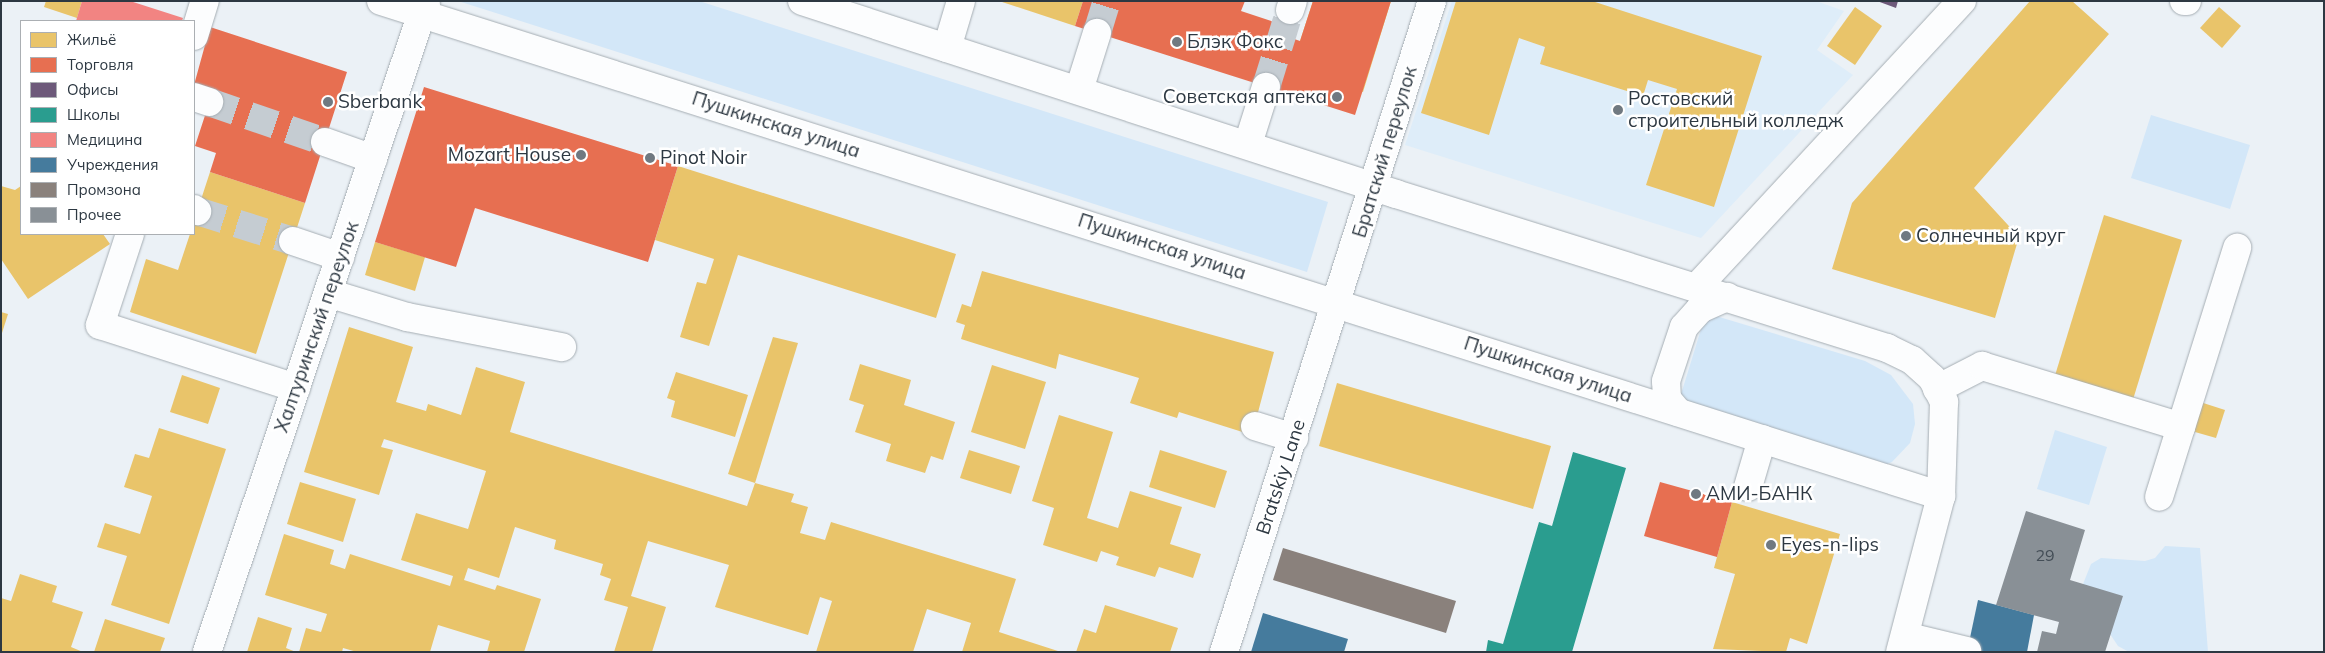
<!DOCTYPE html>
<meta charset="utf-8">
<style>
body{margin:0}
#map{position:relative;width:2325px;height:653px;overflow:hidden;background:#ebf1f6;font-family:Mulish,sans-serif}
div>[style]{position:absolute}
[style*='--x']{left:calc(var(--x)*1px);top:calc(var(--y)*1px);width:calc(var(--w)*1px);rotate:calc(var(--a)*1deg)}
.built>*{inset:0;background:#deedf9}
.green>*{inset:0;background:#d3e7f8}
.homes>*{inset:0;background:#e9c46a}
.shops>*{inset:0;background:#e76f51}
.offices>*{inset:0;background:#6d597a}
.schools>*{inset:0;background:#2a9d8f}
.health>*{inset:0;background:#f28482}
.public>*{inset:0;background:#457b9d}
.industry>*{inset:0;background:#8a817c}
.building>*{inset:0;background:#899096}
.minor-tunnel>*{height:28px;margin-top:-14px;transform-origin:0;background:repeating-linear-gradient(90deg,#c5ccd2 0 28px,transparent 0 42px)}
.roads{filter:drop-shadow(0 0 1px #a5adb3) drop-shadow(0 0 1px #a5adb3)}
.minor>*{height:28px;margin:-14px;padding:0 14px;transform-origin:14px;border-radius:14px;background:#fcfdfe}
.dots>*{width:14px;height:14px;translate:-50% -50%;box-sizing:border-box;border:2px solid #fff;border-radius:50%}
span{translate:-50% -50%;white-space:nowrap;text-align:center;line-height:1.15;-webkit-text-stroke:5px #fff;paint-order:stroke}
.number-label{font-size:16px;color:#444e57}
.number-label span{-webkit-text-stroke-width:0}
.poi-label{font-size:19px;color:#2d3842}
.left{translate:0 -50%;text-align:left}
.right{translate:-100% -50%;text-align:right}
.street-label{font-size:19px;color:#2d3842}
.frame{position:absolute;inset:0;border:2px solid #2d3842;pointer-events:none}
.legend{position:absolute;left:20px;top:20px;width:175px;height:215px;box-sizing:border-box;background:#fff;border:1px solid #abafb3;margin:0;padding:6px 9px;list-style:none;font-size:15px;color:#2d3842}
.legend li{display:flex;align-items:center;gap:10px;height:25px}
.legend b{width:25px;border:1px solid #abafb3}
</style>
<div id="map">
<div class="built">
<i style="clip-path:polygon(1452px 1px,1816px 1px,1844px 11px,1817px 50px,1853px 75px,1701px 238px,1405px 145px)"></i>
</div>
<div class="green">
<i style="clip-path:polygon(458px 1px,699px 1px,1328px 202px,1307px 272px)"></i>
<i style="clip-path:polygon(2151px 115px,2250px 145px,2230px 209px,2131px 178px)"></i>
<i style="clip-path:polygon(1706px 313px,1865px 361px,1891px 375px,1913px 404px,1915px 424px,1910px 443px,1892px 462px,1877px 468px,1678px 404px)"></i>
<i style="clip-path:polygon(2055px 430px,2107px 447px,2089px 505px,2037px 489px)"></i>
<i style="clip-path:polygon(2165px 546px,2200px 548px,2208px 652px,2129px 652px,2118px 646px,2110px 634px,2083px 584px,2091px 564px,2101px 558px,2145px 561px,2155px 558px)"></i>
</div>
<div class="homes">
<i style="clip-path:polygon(46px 1px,82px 1px,77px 18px,44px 7px)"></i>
<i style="clip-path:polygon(999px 1px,1083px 1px,1075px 26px)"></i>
<i style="clip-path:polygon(1313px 1px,1391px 1px,1363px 92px,1327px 81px,1336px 52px,1300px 41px)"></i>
<i style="clip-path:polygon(1456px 1px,1592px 1px,1762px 56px,1714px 207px,1646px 185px,1677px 89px,1648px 80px,1643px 96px,1540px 64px,1545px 47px,1519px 38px,1489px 135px,1421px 113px)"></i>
<i style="clip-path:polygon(2030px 1px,2072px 1px,2109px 34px,1974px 188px,2019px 237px,1995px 318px,1832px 269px,1852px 203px)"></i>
<i style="clip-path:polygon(1855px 7px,1882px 26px,1855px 65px,1827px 46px)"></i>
<i style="clip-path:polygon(2219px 7px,2241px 26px,2222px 48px,2200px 28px)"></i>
<i style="clip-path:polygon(678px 166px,956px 254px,936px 318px,738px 255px,709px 346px,680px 337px,697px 282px,706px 284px,714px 259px,655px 240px)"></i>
<i style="clip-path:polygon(210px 172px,305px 203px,256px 354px,130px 312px,146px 259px,178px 270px,190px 234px,194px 234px,194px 221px)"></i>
<i style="clip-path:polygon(1px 186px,15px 190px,21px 186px,21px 234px,103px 234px,110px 244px,28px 299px,1px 259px)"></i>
<i style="clip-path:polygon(2104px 215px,2182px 240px,2131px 406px,2053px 382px)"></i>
<i style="clip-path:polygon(375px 242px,425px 257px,415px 291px,365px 275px)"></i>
<i style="clip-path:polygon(982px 271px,1274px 352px,1252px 435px,1179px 412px,1177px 418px,1130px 403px,1139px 378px,1059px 354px,1056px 369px,961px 339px,965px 325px,956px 322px,962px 304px,971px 307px)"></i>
<i style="clip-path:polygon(1px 312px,8px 314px,2px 333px,1px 332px)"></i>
<i style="clip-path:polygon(349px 327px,413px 347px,396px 402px,426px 411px,428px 404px,461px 415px,476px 367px,525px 382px,510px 432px,747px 506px,755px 483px,794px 494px,791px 502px,808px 507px,800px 533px,825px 540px,831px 522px,1016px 579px,999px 632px,1061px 652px,962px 652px,971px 623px,927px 609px,913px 652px,816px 652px,832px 601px,820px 597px,808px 635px,715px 607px,729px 565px,648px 541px,631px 596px,666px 607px,652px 652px,614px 652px,628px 607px,604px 600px,611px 579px,600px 575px,603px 564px,554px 549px,556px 540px,515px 527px,499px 578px,468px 568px,464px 580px,495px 590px,497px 585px,541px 599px,524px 652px,487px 652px,490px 641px,438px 625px,430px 652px,357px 652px,343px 648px,342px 652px,299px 652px,306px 628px,321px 632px,327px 614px,265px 595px,284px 534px,334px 550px,330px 564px,345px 569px,350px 554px,450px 586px,453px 576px,401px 560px,416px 513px,468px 529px,486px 471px,384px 439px,381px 447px,393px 450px,379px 495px,304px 472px)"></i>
<i style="clip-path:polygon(773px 337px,798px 343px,755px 483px,728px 474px)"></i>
<i style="clip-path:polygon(860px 364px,911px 380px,904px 405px,955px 422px,943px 460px,931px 456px,925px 473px,886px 461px,891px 444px,855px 432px,864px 405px,849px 400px)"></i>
<i style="clip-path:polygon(992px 365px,1046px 382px,1025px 449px,971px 432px)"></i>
<i style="clip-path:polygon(676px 372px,748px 395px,735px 437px,671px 417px,675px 401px,667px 398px)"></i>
<i style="clip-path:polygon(182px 375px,220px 388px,208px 424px,170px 412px)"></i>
<i style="clip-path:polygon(1337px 383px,1551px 446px,1533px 509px,1319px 446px)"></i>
<i style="clip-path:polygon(2197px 401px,2225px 410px,2216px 438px,2188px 430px)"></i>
<i style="clip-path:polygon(1059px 415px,1113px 432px,1087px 518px,1118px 528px,1130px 491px,1182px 507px,1170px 544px,1201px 554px,1193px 578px,1159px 567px,1155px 577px,1116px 565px,1119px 557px,1101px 551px,1097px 562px,1043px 545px,1054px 508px,1032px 501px)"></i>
<i style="clip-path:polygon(159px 428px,226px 449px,169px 624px,111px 605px,127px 556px,97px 547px,105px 523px,140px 534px,152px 496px,124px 487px,135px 454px,149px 458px)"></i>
<i style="clip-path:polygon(969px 450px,1020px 466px,1011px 494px,960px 478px)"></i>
<i style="clip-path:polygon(1160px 450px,1227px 471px,1215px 508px,1149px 487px)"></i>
<i style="clip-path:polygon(300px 482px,356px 499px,343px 542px,287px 524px)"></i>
<i style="clip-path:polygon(1732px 502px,1840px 534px,1807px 644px,1790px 638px,1786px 652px,1713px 649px,1735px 574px,1714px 568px)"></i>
<i style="clip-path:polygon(20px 574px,57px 586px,52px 602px,83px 612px,71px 647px,83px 652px,1px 652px,1px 598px,11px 601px)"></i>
<i style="clip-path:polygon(1105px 605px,1178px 628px,1170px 652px,1076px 652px,1084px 629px,1096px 633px)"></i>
<i style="clip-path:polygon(258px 617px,292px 628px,286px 648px,296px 652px,247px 652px)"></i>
<i style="clip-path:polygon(105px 619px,165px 638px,160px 652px,94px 652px)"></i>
</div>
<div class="shops">
<i style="clip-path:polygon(1083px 1px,1245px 1px,1241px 11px,1286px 26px,1283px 35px,1300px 41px,1313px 1px,1391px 1px,1355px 115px,1075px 26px)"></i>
<i style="clip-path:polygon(210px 27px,347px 72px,305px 203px,210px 172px,216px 153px,195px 146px,213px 91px,194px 85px)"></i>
<i style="clip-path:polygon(424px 87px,678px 166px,648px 262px,475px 208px,456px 267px,375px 242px)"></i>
<i style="clip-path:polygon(1660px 482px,1732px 502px,1717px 557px,1644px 536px)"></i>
</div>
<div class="offices">
<i style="clip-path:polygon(1877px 1px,1898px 1px,1896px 8px)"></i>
</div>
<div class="schools">
<i style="clip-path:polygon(1573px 452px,1626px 468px,1572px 652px,1486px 652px,1488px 640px,1503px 644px,1539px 522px,1552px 526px)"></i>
</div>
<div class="health">
<i style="clip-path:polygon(82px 1px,130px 1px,183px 18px,182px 21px,76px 21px)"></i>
</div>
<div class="public">
<i style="clip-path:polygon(1978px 600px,2034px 615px,2027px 652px,1967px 652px)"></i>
<i style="clip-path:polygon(1263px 613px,1348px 639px,1344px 652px,1251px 652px)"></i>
</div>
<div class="industry">
<i style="clip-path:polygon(1283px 548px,1456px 601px,1446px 633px,1273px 580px)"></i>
</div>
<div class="building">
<i style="clip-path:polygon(2026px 511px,2085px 530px,2070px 580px,2123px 596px,2105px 652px,2037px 652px,2042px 631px,2056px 634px,2059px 622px,1996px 605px)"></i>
</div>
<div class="minor-tunnel">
<i style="--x:1097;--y:33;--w:34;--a:-73"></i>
<i style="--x:1266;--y:87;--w:81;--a:-72.7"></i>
<i style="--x:209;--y:102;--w:123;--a:19"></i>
<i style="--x:197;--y:211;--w:101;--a:17.4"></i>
</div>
<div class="roads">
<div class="minor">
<i style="--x:381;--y:1;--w:1637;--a:17.6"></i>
<i style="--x:802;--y:1;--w:625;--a:18"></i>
<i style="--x:1396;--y:194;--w:515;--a:17.41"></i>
<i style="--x:1887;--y:348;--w:28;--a:26"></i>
<i style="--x:1912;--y:360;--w:27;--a:42"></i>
<i style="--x:1932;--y:378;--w:27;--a:63"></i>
<i style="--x:1944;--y:402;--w:94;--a:91.8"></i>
<i style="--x:1941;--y:496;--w:161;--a:104.7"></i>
<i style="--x:2184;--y:1;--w:3;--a:0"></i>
<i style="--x:1290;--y:10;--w:9;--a:-72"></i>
<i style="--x:194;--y:36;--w:37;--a:-73"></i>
<i style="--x:947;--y:48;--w:49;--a:-73.4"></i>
<i style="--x:1079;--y:90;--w:60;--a:-72.5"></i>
<i style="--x:194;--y:97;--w:16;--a:18"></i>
<i style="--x:325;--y:142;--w:51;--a:19.5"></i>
<i style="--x:1248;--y:144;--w:60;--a:-72.5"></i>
<i style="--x:194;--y:209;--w:4;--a:34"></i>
<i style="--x:130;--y:234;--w:96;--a:108.2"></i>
<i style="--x:100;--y:325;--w:206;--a:17.8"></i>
<i style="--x:293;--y:241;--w:50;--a:18.8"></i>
<i style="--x:1697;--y:287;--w:390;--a:-47.2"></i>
<i style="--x:328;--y:293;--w:83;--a:16.9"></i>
<i style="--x:407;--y:317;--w:158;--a:11"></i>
<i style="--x:1937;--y:389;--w:51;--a:-27.1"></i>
<i style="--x:1982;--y:366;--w:208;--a:17"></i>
<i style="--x:2181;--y:427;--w:73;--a:107.4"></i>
<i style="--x:1678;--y:412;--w:17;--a:-130"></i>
<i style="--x:1667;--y:399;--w:18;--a:-93"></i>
<i style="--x:1666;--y:381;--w:57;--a:-71.6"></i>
<i style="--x:1684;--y:327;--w:24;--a:-48"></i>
<i style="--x:1700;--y:309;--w:30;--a:-24"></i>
<i style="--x:1255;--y:426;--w:41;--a:17.1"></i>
<i style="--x:2181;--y:427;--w:188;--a:-72.6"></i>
<i style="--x:1748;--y:487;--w:50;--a:-73.7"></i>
<i style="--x:1905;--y:636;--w:64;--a:13.6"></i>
<i style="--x:207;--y:652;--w:687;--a:-71.41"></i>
<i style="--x:1224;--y:652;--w:683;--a:-72.28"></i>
</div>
</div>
<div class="dots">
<i style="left:1177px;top:42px;background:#707981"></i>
<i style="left:1337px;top:97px;background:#707981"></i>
<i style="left:328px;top:102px;background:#707981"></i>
<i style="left:1618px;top:110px;background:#707981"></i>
<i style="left:581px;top:155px;background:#707981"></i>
<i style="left:650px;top:158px;background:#707981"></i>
<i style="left:1906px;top:236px;background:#707981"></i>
<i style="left:1696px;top:494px;background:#707981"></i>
<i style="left:1771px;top:545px;background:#707981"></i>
</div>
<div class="number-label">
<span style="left:2045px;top:555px">29</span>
</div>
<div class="poi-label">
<span class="left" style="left:1187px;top:42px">Блэк Фокс</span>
<span class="right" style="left:1327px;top:97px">Советская аптека</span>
<span class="left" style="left:1628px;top:110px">Ростовский<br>строительный колледж</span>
<span class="left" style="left:338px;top:102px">Sberbank</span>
<span class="right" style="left:571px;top:155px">Mozart House</span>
<span class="left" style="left:660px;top:158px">Pinot Noir</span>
<span class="left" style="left:1916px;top:236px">Солнечный круг</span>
<span class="left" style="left:1706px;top:494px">АМИ-БАНК</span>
<span class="left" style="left:1781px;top:545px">Eyes-n-lips</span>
</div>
<div class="street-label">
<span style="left:776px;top:125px;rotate:18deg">Пушкинская улица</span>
<span style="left:1385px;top:152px;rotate:-73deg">Братский переулок</span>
<span style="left:1162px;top:247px;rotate:18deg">Пушкинская улица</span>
<span style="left:317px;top:327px;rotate:-71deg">Халтуринский переулок</span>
<span style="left:1548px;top:370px;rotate:18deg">Пушкинская улица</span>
<span style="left:1281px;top:477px;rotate:-72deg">Bratskiy Lane</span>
</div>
<div class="frame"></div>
<ul class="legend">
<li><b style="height:14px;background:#e9c46a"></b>Жильё</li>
<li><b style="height:14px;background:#e76f51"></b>Торговля</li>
<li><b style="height:14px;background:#6d597a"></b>Офисы</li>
<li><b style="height:14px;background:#2a9d8f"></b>Школы</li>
<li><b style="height:14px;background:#f28482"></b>Медицина</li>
<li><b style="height:14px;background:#457b9d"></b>Учреждения</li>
<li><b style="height:14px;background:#8a817c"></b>Промзона</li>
<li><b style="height:14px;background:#899096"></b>Прочее</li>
</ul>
</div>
